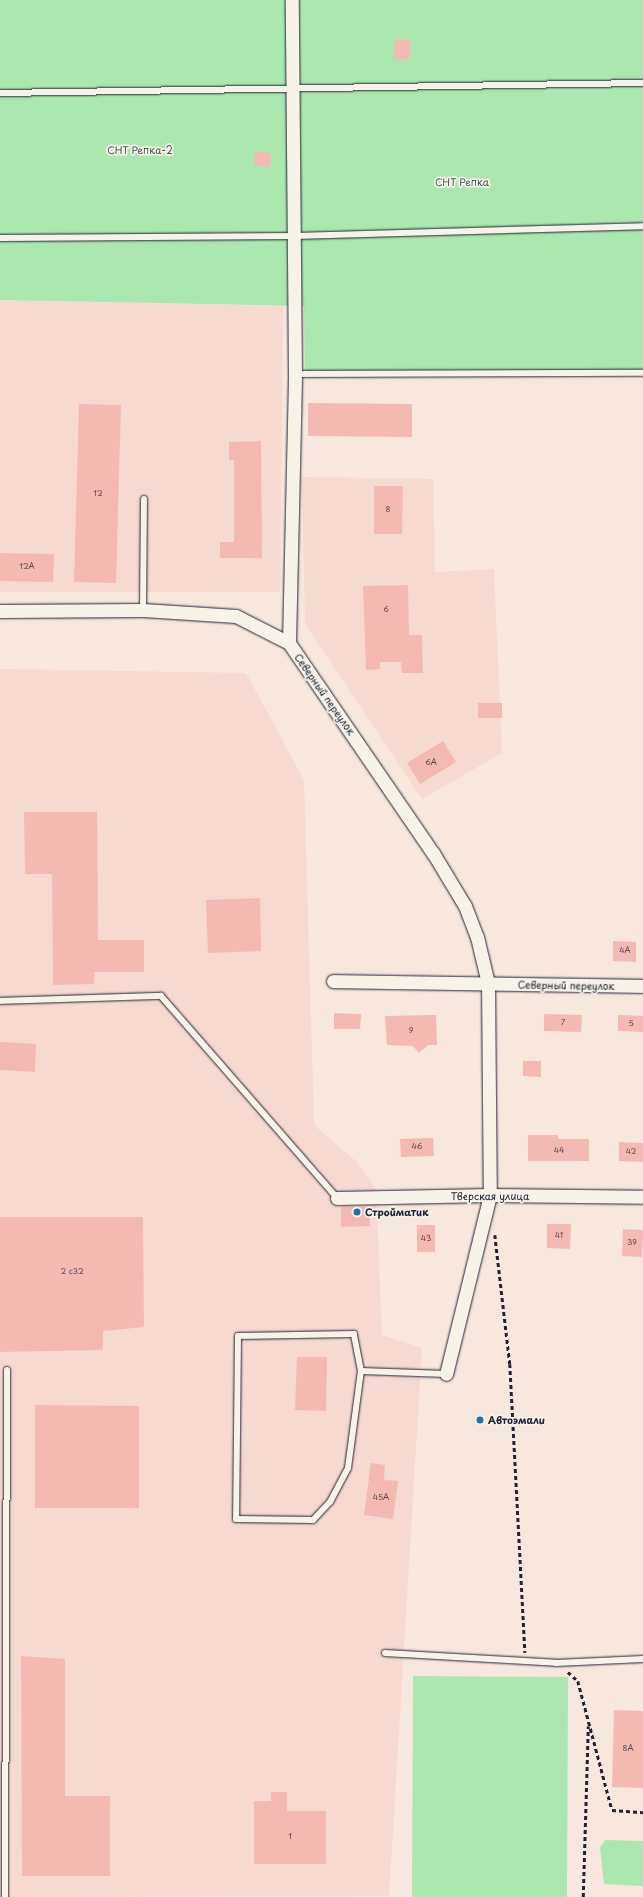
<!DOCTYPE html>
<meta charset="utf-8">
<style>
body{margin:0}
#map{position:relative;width:643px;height:1897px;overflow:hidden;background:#f7e7dd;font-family:"Playpen Sans",sans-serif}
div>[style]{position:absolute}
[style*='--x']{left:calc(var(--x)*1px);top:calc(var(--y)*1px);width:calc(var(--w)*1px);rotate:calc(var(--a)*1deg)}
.built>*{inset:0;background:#f6d9d0}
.green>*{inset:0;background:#abe8af}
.building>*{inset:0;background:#f5b9b3}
.path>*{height:2.5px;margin-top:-1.25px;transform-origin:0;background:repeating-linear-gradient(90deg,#22223b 0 4px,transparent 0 7px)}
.roads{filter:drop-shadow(0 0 1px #22223b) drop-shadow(0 0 1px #22223b)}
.lane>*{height:6px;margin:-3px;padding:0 3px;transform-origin:3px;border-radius:3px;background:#f7f3e8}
.street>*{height:13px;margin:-6.5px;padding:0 6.5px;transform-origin:6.5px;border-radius:6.5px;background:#f7f3e8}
.dots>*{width:11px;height:11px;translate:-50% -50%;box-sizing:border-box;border:2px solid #f7f3e8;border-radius:50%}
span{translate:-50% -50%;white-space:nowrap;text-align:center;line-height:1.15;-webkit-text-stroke:3.5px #f7f3e8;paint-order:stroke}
.number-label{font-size:8px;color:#574859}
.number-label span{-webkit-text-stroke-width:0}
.park-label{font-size:10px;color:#445458}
.street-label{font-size:10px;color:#22223b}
.poi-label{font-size:10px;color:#22223b;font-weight:700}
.left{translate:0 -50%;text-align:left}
</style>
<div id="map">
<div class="built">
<i style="clip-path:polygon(0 300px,283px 306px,280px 592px,0 592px)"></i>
<i style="clip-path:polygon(302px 477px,433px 479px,435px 572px,494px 569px,502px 753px,422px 799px,305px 624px)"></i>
<i style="clip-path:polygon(0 669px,246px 673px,304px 780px,314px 1125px,358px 1163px,376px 1189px,382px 1335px,422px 1348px,389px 1896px,0 1897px)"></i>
</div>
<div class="green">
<i style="clip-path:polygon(0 0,643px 0,643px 374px,305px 377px,304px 306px,0 300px)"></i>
<i style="clip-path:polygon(413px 1676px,568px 1677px,567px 1897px,412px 1897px)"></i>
<i style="clip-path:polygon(605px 1840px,643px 1841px,643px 1886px,604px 1884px,600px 1848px)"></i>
</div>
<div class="building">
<i style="clip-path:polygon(394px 40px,410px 40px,410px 59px,394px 59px)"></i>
<i style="clip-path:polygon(255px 151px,271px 153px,270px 167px,254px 165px)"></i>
<i style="clip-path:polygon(308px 403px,412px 404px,412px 437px,308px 436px)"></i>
<i style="clip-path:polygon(79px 404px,121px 405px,116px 583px,74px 582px)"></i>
<i style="clip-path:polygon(261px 441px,262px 558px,220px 558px,220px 542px,234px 542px,234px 460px,229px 460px,229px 442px)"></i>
<i style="clip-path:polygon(374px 486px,403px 486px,402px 534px,374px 534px)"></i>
<i style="clip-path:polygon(0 553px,54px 554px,53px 582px,0 581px)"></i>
<i style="clip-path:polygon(408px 585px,409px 635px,422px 635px,423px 673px,402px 673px,401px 662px,380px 662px,380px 669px,366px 670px,363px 586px)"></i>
<i style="clip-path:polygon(478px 703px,502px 703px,502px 718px,478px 718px)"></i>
<i style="clip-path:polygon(443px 741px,456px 762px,420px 784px,407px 763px)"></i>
<i style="clip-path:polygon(24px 812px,97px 812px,98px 940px,144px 940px,144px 972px,94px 972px,94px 984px,53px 985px,52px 874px,25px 874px)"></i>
<i style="clip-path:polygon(260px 898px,261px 951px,208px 953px,206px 900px)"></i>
<i style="clip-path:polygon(613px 941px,636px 942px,636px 962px,613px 961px)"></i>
<i style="clip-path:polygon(334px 1013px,361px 1014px,360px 1029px,334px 1029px)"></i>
<i style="clip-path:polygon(544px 1014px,582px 1015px,581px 1032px,544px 1031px)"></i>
<i style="clip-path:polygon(436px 1015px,437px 1045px,428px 1045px,419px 1053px,413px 1046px,387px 1045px,385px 1016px)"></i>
<i style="clip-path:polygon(618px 1015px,643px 1016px,643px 1032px,618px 1031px)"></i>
<i style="clip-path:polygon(0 1042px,36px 1044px,35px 1072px,0 1070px)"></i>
<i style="clip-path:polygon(523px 1061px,541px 1061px,541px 1077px,523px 1076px)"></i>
<i style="clip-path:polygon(528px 1135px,558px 1135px,558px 1139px,589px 1139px,589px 1161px,528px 1161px)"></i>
<i style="clip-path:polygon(433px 1138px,434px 1156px,401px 1157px,400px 1139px)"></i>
<i style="clip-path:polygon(619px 1142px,643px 1143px,643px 1162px,619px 1161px)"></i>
<i style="clip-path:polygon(341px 1207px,370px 1207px,370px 1226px,341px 1227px)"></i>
<i style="clip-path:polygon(0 1217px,143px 1217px,144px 1327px,103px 1331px,103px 1350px,0 1352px)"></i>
<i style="clip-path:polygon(547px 1224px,571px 1224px,570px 1249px,547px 1248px)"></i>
<i style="clip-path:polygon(417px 1225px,435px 1225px,435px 1252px,417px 1252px)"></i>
<i style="clip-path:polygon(623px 1229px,643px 1230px,642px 1257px,622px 1256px)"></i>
<i style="clip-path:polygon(297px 1357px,327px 1357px,326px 1411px,295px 1410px)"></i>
<i style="clip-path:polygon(35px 1405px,139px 1406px,139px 1508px,35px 1508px)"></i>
<i style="clip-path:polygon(371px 1463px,385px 1465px,384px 1480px,398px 1481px,393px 1519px,364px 1515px)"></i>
<i style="clip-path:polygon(21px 1656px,65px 1659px,65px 1796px,110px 1796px,110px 1876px,22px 1876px)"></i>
<i style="clip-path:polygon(614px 1710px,643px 1711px,643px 1788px,612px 1787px)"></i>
<i style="clip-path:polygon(271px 1792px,287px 1792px,287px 1811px,326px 1811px,326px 1864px,254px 1864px,254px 1801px,271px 1801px)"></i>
</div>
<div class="path">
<i style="--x:495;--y:1235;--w:130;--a:83.4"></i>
<i style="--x:510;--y:1364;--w:289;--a:87"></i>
<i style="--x:568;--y:1672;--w:13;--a:42"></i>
<i style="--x:578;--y:1681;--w:133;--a:75.2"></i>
<i style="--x:612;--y:1810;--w:31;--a:4"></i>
<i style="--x:583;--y:1897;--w:171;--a:-88.3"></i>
</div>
<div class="roads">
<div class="lane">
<i style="--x:0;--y:93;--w:643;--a:-0.89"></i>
<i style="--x:0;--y:238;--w:294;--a:-0.4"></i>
<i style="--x:294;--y:236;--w:349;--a:-1.6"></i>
<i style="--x:295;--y:374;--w:348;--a:-0.2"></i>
<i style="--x:143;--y:610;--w:111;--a:-89.5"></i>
<i style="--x:0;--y:1001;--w:161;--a:-1.8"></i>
<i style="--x:161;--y:996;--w:268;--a:48.9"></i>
<i style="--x:361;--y:1371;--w:38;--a:-101"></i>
<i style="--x:354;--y:1334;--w:116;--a:179"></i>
<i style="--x:238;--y:1336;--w:183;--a:90.6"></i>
<i style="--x:236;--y:1519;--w:77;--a:0.7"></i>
<i style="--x:313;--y:1520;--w:25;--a:-47"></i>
<i style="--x:330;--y:1502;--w:38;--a:-62"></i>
<i style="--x:348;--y:1468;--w:98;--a:-82.4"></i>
<i style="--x:361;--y:1371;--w:85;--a:2"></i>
<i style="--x:385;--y:1653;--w:171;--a:3.3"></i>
<i style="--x:556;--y:1663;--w:87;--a:-2.6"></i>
<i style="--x:5;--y:1897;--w:527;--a:-89.78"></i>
</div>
<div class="street">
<i style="--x:0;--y:611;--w:143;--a:-0.4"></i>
<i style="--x:143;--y:610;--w:93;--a:3.7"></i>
<i style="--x:236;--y:616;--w:59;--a:27"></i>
<i style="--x:289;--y:643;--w:255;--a:55.6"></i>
<i style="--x:433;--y:853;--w:62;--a:58.9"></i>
<i style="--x:465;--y:906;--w:33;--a:69"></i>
<i style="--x:477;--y:937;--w:47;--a:76.6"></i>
<i style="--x:488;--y:983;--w:212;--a:89.5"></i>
<i style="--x:490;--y:1195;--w:184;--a:103.8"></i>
<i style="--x:289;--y:643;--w:269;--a:-88.7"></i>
<i style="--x:295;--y:374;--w:374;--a:-90.5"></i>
<i style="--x:333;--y:981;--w:310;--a:0.9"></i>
<i style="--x:337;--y:1198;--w:153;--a:-1.1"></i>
<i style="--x:490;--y:1195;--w:153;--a:0.7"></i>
</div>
</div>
<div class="dots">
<i style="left:357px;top:1212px;background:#1f6fb2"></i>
<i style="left:480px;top:1420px;background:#1f6fb2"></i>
</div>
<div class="number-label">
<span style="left:98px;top:494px">12</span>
<span style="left:388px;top:510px">8</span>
<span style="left:27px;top:567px">12А</span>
<span style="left:386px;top:610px">6</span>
<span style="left:431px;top:763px">6А</span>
<span style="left:625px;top:951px">4А</span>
<span style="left:563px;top:1023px">7</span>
<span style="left:631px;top:1024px">5</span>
<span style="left:411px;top:1031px">9</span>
<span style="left:417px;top:1147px">46</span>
<span style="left:559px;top:1151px">44</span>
<span style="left:631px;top:1152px">42</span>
<span style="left:559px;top:1236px">41</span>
<span style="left:426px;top:1239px">43</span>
<span style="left:632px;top:1243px">39</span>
<span style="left:72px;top:1272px">2 с32</span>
<span style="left:381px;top:1498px">45А</span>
<span style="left:628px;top:1749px">8А</span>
<span style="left:290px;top:1837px">1</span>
</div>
<div class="park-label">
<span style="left:140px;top:150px">СНТ Репка-2</span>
<span style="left:462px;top:182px">СНТ Репка</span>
</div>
<div class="street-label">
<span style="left:325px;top:694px;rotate:55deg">Северный переулок</span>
<span style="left:566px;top:985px;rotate:1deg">Северный переулок</span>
<span style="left:490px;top:1196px">Тверская улица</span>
</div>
<div class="poi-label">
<span class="left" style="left:365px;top:1212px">Стройматик</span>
<span class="left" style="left:488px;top:1420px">Автоэмали</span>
</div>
</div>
